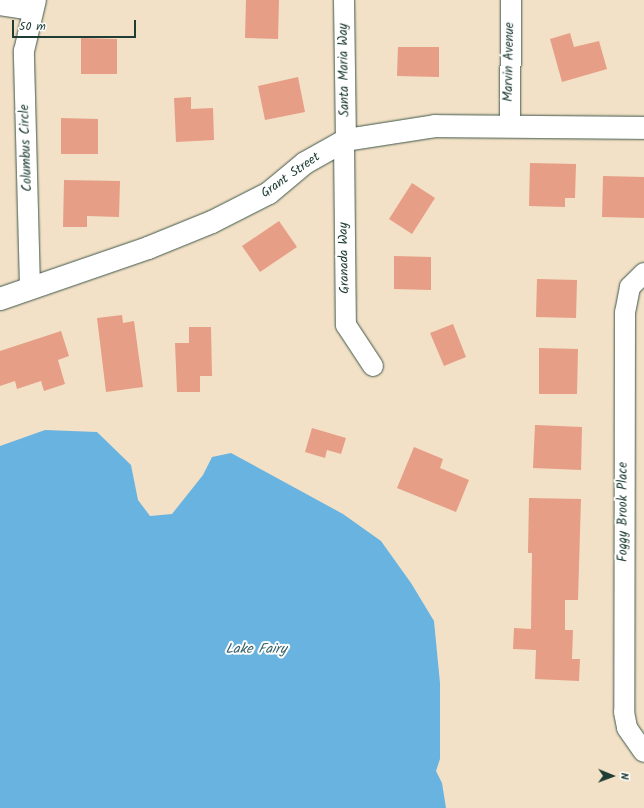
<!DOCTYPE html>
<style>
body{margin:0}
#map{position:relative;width:644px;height:808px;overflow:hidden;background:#f2e1c6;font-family:Kalam,sans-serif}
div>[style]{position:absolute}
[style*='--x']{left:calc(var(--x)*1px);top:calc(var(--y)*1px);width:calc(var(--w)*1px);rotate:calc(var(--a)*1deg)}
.water>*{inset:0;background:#69b3e1}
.building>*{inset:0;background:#e69e86}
.roads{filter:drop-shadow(0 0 1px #3f564a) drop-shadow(0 0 1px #3f564a)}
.minor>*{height:20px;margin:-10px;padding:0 10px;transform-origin:10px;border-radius:10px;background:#fff}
.tertiary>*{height:22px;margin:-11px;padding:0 11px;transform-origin:11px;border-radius:11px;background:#fff}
span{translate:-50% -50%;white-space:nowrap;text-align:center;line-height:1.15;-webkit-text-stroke:4px #fff;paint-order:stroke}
.street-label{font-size:13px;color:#1f3d34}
.water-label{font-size:14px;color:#356068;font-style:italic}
.north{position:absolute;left:592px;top:756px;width:40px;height:40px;-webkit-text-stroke:3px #fff;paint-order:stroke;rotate:91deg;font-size:11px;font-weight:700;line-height:16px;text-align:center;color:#1f3d34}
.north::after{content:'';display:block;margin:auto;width:14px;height:18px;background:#1f3d34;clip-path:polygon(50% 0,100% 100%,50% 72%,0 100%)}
.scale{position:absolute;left:12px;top:20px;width:124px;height:18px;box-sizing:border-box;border:2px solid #1f3d34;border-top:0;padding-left:5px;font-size:12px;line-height:14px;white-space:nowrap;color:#1f3d34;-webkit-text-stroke:3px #fff;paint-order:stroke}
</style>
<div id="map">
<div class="water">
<i style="clip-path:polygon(45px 430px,97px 432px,131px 465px,138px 500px,150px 516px,172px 514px,203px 475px,212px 457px,231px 453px,343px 514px,381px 541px,411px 583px,434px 621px,440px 683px,440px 759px,436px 771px,442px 783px,446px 808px,0 808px,0 446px)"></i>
</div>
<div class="building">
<i style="clip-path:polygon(246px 0,279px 0,278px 39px,245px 38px)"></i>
<i style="clip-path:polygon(570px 33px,574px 47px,599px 41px,607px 69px,562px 82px,550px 39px)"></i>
<i style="clip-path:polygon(81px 38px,117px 39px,117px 74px,81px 74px)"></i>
<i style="clip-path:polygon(398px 47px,439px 47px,439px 77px,397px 76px)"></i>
<i style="clip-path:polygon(298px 77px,305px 112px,265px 120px,258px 86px)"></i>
<i style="clip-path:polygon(191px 97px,191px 109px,213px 108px,214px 140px,176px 142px,174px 98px)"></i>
<i style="clip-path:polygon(61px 118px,98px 119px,98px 154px,61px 154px)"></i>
<i style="clip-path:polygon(530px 163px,576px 164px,575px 198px,565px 198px,565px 207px,529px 206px)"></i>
<i style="clip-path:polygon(603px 176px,644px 177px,644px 218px,602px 217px)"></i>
<i style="clip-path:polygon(64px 180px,120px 181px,119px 217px,87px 216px,87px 227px,63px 227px)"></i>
<i style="clip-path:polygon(412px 183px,435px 198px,412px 234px,389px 219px)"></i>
<i style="clip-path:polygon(279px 221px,297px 247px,260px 272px,242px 246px)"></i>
<i style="clip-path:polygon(394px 256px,431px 257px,431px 290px,394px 289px)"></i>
<i style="clip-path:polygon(537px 279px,577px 280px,576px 318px,536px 317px)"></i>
<i style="clip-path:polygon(122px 315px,123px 323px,134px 321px,143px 387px,106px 392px,97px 318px)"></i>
<i style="clip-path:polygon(453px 324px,466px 357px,444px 366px,430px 333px)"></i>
<i style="clip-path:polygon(189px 327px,211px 327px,212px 376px,200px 376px,200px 392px,177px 392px,175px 343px,189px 343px)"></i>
<i style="clip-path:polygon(61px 331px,69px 356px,58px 360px,65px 384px,44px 391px,41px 381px,17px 389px,15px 381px,0 386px,0 351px)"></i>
<i style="clip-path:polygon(539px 348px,578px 349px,577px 394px,539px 394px)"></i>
<i style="clip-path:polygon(535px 425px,582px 427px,581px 470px,533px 468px)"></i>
<i style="clip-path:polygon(312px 428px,346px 438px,341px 454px,327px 450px,325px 458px,305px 452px)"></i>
<i style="clip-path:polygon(414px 447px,443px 459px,440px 468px,469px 480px,456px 512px,397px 488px)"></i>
<i style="clip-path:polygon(529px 498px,581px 499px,578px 600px,565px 600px,565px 630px,573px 630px,572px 659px,580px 659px,579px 681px,535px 679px,536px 650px,513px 649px,514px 628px,531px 629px,532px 553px,528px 553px)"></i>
</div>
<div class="roads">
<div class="minor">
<i style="--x:344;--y:0;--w:140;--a:89.2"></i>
<i style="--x:0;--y:5;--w:33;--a:9"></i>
<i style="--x:510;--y:125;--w:125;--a:-89.5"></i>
<i style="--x:344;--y:142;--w:183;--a:89.4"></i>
<i style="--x:346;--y:325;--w:49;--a:56.6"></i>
<i style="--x:644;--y:273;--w:20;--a:135"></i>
<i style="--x:630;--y:287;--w:25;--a:101"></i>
<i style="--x:625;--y:312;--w:400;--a:90.1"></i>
<i style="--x:624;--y:712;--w:16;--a:79"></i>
<i style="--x:627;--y:728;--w:29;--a:55"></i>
<i style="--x:30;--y:288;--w:237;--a:-91.5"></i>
<i style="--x:24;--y:51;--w:52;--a:-76.8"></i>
</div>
<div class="tertiary">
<i style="--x:0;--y:299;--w:157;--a:-19"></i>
<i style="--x:148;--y:248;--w:69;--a:-22.1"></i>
<i style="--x:212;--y:222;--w:64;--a:-27"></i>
<i style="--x:269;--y:193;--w:47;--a:-39.8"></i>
<i style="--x:305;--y:163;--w:47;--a:-29.3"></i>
<i style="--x:346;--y:140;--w:90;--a:-8.9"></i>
<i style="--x:435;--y:126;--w:209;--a:0.5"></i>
</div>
</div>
<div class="street-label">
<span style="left:510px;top:62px;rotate:-89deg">Marvin Avenue</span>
<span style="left:345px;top:70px;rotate:-91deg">Santa Maria Way</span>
<span style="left:27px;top:148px;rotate:-92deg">Columbus Circle</span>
<span style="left:291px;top:176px;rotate:-35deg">Grant Street</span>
<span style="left:345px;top:258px;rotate:-91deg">Granada Way</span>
<span style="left:624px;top:512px;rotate:-90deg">Foggy Brook Place</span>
</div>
<div class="water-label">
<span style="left:256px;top:649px">Lake Fairy</span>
</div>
<div class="north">N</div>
<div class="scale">50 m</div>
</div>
